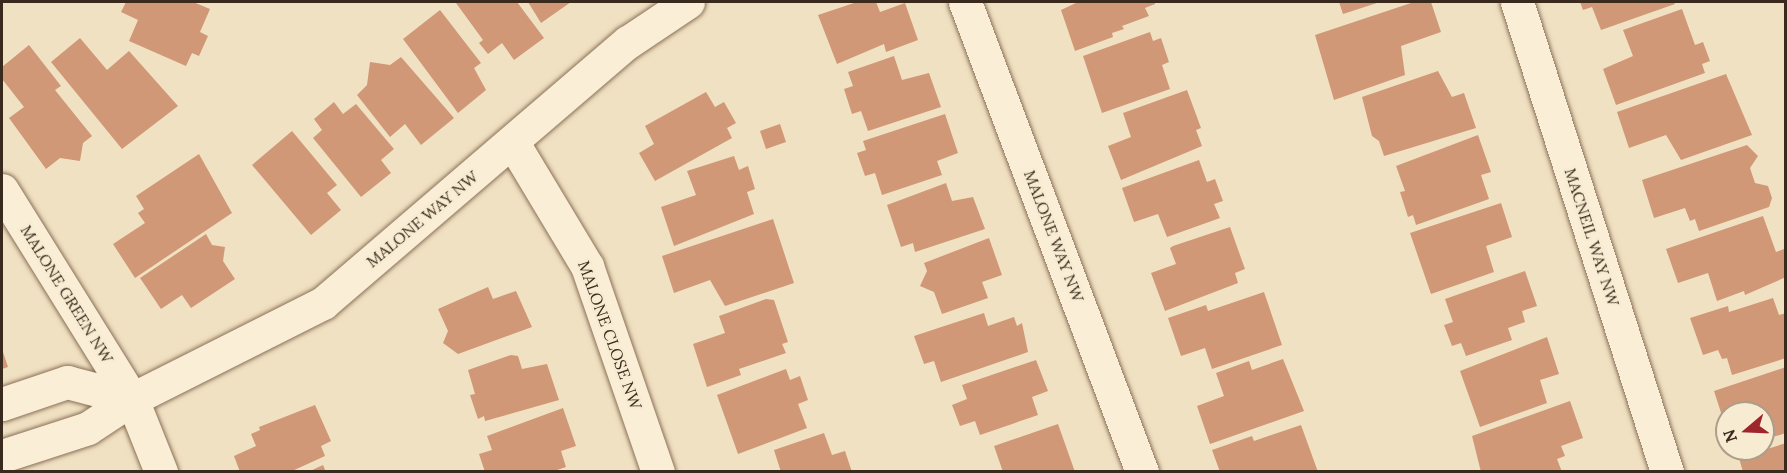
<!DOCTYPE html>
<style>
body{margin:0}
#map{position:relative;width:1787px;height:473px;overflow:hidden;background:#f0e1c2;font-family:Lora,serif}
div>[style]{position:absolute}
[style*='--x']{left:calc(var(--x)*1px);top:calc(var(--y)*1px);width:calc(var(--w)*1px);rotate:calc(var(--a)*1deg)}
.building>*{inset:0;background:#d09876}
.roads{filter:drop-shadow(0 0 2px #8b7158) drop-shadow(0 0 2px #8b7158)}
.street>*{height:33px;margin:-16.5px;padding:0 16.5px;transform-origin:16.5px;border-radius:16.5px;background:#faeed6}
span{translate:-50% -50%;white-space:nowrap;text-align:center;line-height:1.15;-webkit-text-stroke:4.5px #f7ebd2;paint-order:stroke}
.street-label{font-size:16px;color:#3a2a1d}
.frame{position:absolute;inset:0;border:3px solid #3a2a1d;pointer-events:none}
.north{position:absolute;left:1715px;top:401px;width:60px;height:60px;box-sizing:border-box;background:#f7ebd2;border:2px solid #ab9e8a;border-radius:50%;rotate:251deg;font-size:16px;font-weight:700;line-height:24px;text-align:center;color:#3a2a1d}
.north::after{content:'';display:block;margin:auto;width:21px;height:27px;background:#9d252b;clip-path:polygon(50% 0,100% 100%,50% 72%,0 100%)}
</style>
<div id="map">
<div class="building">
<i style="clip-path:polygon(126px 2px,193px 2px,210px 9px,200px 32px,208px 36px,199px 56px,192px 53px,186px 66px,129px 41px,138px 20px,121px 12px)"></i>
<i style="clip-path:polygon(517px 2px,544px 38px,514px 60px,502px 43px,488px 54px,479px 43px,483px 40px,456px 3px)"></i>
<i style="clip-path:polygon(528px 2px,571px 2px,541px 23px)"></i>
<i style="clip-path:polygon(857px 2px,876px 2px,880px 12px,905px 3px,918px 40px,886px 52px,884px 44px,837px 64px,818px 15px)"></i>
<i style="clip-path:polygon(1078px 2px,1155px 2px,1155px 4px,1145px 8px,1149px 16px,1122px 26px,1124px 29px,1112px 33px,1113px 37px,1075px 51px,1061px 10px)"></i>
<i style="clip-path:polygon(1339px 2px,1380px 2px,1343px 14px)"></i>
<i style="clip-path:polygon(1414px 2px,1431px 2px,1441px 32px,1401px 46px,1405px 75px,1334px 100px,1315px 35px)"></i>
<i style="clip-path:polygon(1580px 2px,1674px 2px,1675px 4px,1601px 30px,1592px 7px,1583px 10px)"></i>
<i style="clip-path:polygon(1682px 9px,1695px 45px,1703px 42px,1710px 61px,1702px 64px,1705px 73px,1616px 105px,1603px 69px,1633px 56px,1623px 30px)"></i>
<i style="clip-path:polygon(440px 10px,481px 63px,474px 68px,486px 90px,458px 113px,403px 39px)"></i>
<i style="clip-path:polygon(1150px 32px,1153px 41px,1161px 38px,1169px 62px,1162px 65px,1170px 89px,1102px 113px,1083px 56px)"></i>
<i style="clip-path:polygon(80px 38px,107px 70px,129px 51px,178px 106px,122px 149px,51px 62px)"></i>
<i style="clip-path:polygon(29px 45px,61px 86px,55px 90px,92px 136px,83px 143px,80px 161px,60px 158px,46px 169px,9px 118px,24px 107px,2px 79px,2px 67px)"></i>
<i style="clip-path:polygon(894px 56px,902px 80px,929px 73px,941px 107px,868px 131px,861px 111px,852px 114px,844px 89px,853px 86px,848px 72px)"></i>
<i style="clip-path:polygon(401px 57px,454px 118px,421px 145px,405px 124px,390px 137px,357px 95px,367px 85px,370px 62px,390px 65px)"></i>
<i style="clip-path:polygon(1438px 71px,1452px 97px,1464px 93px,1476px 128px,1384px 156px,1379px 141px,1372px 136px,1362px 97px)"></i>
<i style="clip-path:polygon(1726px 74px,1752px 135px,1681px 160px,1666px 135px,1629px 148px,1617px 112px)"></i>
<i style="clip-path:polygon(1187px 90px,1201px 128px,1196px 130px,1202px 146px,1121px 180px,1108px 146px,1131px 137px,1123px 113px)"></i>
<i style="clip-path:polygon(706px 92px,715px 107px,724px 102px,736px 123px,727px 128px,732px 138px,655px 181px,639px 153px,654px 144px,645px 126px)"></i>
<i style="clip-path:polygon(334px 102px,343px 114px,356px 104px,394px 149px,381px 160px,391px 173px,361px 197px,313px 138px,322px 130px,314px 119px)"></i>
<i style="clip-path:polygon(945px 114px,958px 153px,937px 161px,942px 175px,882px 195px,875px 173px,865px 176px,857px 153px,866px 150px,863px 141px)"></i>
<i style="clip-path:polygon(780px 124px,786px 142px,766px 149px,760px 131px)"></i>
<i style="clip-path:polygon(292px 131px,337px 185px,327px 193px,341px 210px,311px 235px,252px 165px)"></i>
<i style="clip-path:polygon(1478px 135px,1491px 172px,1481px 175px,1489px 199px,1416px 225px,1413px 215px,1408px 217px,1400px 192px,1405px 191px,1396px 166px)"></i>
<i style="clip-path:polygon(1747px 145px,1758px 156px,1750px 168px,1755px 183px,1768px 186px,1772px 198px,1769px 207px,1699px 231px,1695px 219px,1690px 221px,1685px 208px,1654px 218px,1642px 180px)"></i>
<i style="clip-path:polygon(199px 154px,232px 213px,135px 278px,113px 244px,145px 223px,138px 213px,144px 209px,136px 196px)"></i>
<i style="clip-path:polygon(734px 156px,739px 170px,748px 166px,755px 189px,747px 192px,754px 214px,674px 246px,661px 207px,696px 195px,687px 171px)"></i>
<i style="clip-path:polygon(1199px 160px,1207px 182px,1215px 179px,1223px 201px,1214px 204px,1220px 218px,1167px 237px,1158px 214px,1134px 222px,1122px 188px)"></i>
<i style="clip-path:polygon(946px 183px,952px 201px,973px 197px,985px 229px,915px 252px,913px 243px,901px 247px,887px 205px)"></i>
<i style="clip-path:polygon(1501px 203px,1512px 237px,1486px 246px,1494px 272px,1431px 294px,1410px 233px)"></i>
<i style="clip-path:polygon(1763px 216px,1776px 252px,1784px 249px,1786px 252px,1786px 277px,1745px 295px,1744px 291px,1717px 301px,1708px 273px,1678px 283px,1666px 249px)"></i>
<i style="clip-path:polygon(773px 219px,794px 283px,725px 306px,710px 280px,674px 293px,662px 256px)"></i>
<i style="clip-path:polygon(1230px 227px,1245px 269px,1235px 273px,1238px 283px,1165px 311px,1151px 273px,1176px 264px,1170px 248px,1173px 246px)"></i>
<i style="clip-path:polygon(206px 234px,212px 245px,225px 247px,223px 261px,235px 279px,191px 308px,182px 295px,161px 309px,140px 278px)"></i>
<i style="clip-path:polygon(989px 238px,1002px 275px,982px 282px,988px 298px,942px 314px,934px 292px,920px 286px,927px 271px,924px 263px)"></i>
<i style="clip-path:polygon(1525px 271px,1537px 306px,1522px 311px,1525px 322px,1508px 328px,1512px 340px,1466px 356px,1461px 343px,1452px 346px,1444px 325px,1453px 322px,1445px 299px)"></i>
<i style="clip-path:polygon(488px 287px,493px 299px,516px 291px,532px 327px,458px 354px,443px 343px,448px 331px,438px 309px)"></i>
<i style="clip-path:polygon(1264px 292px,1282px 345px,1212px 369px,1205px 348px,1181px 356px,1168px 318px,1206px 305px,1208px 311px)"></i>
<i style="clip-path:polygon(1773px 298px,1779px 315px,1786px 313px,1786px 358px,1732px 375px,1727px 358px,1722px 359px,1718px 350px,1703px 355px,1690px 318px,1728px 306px,1729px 312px)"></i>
<i style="clip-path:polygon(766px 299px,774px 300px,788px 342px,782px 344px,786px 353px,739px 369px,741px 375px,707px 387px,693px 344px,725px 333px,719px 316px)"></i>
<i style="clip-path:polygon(984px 313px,988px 326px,1014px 317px,1017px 326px,1022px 323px,1028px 352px,941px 382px,934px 361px,924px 364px,914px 336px)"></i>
<i style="clip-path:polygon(1547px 337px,1559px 374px,1540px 380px,1547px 403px,1480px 427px,1460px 371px)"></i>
<i style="clip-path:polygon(2px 349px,8px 367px,2px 369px)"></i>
<i style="clip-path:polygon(511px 355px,518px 356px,522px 369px,547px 364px,559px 400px,485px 421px,484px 416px,478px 419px,470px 395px,475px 394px,468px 370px)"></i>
<i style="clip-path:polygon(1283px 359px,1304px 411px,1210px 444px,1197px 406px,1224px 396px,1216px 373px,1249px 361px,1252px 370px)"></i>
<i style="clip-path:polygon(1036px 360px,1048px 391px,1032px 397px,1038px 415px,980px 435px,975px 421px,960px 426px,952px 405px,967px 399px,962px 385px)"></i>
<i style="clip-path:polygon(1786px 367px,1786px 433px,1763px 440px,1763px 413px,1727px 413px,1725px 425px,1714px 391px)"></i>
<i style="clip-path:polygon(786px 369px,790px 380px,800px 376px,808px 400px,798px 404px,807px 428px,738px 454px,717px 395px)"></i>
<i style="clip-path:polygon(1570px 401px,1583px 438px,1561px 446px,1565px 456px,1557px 459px,1562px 472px,1481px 472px,1472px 436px)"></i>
<i style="clip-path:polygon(315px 405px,331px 441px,321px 446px,325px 456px,290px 472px,240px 472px,234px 456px,256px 446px,251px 434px,260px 430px,259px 427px)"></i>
<i style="clip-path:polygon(563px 408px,576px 446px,561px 451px,566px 467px,551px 472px,485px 472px,479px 454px,492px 450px,487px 436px)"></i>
<i style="clip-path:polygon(1058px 424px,1075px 472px,1003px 472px,994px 446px)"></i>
<i style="clip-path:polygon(1301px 425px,1318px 472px,1220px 472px,1212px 450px,1252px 436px,1254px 441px)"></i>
<i style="clip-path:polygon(824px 433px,832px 455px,845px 451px,852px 472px,781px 472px,774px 450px)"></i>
<i style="clip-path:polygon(1786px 443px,1786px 472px,1743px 472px,1739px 458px)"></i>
<i style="clip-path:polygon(323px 465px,326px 472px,308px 472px)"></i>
</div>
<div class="roads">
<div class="street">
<i style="--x:965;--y:2;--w:502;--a:69.36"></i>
<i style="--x:1517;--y:2;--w:493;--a:72.3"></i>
<i style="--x:513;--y:143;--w:144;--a:59"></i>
<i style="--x:587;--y:266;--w:218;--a:71"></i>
<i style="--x:2;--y:190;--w:246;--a:58.1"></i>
<i style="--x:132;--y:399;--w:79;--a:68.3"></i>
<i style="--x:2;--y:404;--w:69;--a:-18.7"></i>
<i style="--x:67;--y:382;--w:67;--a:14.7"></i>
<i style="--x:2;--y:456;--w:90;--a:-18"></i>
<i style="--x:88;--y:428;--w:53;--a:-33.4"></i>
<i style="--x:132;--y:399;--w:214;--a:-26.7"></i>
<i style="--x:323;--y:303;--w:401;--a:-40.6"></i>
<i style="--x:628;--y:42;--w:72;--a:-33.7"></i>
</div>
</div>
<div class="street-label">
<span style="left:422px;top:219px;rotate:-40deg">MALONE WAY NW</span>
<span style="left:1054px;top:236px;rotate:69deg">MALONE WAY NW</span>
<span style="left:1592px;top:237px;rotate:72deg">MACNEIL WAY NW</span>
<span style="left:67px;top:294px;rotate:58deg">MALONE GREEN NW</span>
<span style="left:610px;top:335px;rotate:70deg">MALONE CLOSE NW</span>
</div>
<div class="frame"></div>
<div class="north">N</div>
</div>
